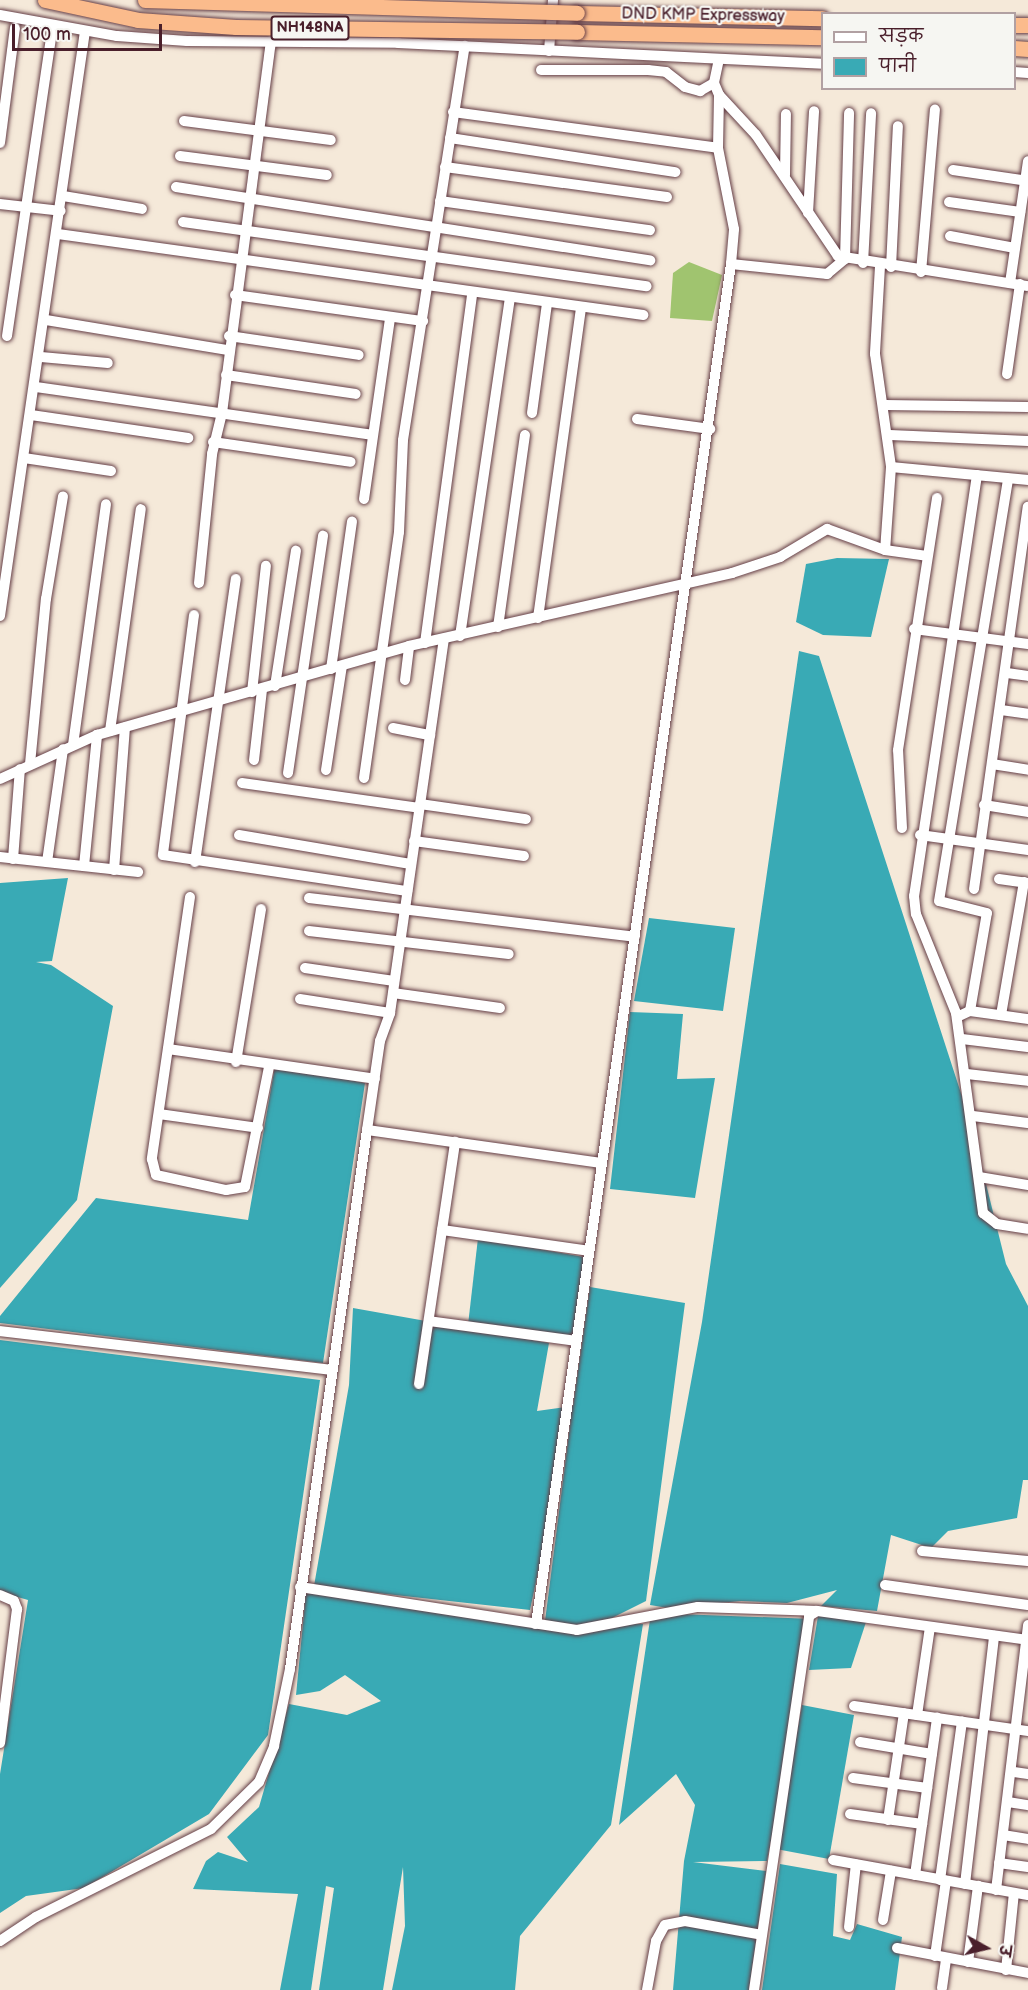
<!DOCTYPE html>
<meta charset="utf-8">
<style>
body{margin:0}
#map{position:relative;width:1028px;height:1990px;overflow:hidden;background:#f5e9d9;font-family:"Balsamiq Sans","Playpen Sans Deva",sans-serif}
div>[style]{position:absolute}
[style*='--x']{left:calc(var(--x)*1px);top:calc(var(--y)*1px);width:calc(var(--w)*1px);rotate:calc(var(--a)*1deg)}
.green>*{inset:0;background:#a0c46f}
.water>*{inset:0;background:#39aab5}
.roads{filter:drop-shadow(0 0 2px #643d45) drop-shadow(0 0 2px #643d45)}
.minor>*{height:10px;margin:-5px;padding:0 5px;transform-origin:5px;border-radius:5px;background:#fff}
.highway>*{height:15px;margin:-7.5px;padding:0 7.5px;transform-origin:7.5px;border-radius:7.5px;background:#fbbb8c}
.bridges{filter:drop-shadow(0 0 2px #643d45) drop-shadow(0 0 2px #643d45)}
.highway-bridge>*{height:15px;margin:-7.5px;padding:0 7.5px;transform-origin:7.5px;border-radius:7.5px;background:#fbbb8c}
span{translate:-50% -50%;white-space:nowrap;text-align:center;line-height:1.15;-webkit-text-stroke:4.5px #f6f6f2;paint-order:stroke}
.shield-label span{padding:2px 4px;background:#f6f6f2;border:2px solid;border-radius:4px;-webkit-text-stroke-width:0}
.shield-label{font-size:15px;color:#4a1f2b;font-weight:700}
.street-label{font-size:16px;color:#4a1f2b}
.legend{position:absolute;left:821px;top:12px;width:195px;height:78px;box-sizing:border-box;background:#f6f6f2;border:2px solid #b1a0a2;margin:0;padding:8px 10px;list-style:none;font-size:18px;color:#4a1f2b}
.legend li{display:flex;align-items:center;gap:12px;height:30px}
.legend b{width:30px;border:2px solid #b1a0a2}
.north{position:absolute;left:956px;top:1918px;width:60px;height:60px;-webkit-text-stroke:4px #f6f6f2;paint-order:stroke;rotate:98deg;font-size:16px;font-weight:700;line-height:24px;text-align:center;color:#4a1f2b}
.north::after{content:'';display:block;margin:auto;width:21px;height:27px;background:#4a1f2b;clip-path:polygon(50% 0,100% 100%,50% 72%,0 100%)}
.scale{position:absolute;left:12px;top:24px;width:150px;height:27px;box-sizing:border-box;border:3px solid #4a1f2b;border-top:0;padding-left:8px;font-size:18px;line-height:21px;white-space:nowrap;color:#4a1f2b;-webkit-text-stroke:4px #f6f6f2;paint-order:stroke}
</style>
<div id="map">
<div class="green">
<i style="clip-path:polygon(689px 262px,722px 275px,712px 321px,670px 318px,673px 273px)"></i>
</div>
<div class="water">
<i style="clip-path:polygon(837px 558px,889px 559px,871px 637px,823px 635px,796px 622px,806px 564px)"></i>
<i style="clip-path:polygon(799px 651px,819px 656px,971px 1124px,1006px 1264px,1028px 1306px,1028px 1480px,1023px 1480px,1017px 1518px,948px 1531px,931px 1548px,891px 1535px,877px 1611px,821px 1606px,837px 1590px,787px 1603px,741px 1601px,668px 1608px,650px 1605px,702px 1322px)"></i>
<i style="clip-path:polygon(68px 878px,52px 961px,36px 962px,51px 965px,113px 1006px,77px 1200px,0 1288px,0 883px)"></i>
<i style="clip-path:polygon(649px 918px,735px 928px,723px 1011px,634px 1001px)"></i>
<i style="clip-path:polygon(630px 1012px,683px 1014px,677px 1079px,715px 1078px,695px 1198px,610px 1189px)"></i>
<i style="clip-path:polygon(275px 1066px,365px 1083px,323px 1363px,0 1323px,0 1316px,96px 1198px,248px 1220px)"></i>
<i style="clip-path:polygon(478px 1238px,584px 1257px,572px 1339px,468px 1325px)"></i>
<i style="clip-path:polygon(590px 1287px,685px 1303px,646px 1601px,602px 1623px,643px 1624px,611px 1825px,520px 1936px,515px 1990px,392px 1990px,405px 1926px,403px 1867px,383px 1990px,319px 1990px,334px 1888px,326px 1886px,311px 1990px,280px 1990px,298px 1894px,193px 1889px,206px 1861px,218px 1852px,248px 1862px,227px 1837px,259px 1807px,289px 1704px,347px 1715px,381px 1701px,345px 1675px,320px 1691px,296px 1695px,306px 1592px,545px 1621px,571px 1418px,530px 1610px,314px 1586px,349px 1385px,353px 1308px,549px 1343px,537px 1411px,573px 1406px)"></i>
<i style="clip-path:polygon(0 1340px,320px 1380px,268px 1735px,209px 1814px,84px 1888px,26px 1896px,0 1913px,0 1774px,28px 1600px,0 1592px)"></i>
<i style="clip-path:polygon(651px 1613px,814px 1619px,767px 1861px,693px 1862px,766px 1871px,749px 1990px,673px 1990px,684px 1861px,695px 1805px,676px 1774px,619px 1825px)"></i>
<i style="clip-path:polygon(818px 1616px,867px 1619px,851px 1668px,809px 1670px)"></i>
<i style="clip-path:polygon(802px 1705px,854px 1715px,829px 1859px,776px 1849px)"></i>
<i style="clip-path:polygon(780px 1864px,837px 1874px,833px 1936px,850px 1940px,857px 1924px,902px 1937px,895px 1990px,762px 1990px)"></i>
</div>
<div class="roads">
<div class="minor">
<i style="--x:0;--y:15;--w:119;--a:10.2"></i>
<i style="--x:117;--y:36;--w:70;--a:4.1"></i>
<i style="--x:187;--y:41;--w:211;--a:0.5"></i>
<i style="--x:398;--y:43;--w:425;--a:2.8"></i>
<i style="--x:549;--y:51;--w:51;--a:-85.5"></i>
<i style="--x:719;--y:59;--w:25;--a:102"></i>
<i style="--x:714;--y:83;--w:13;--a:67"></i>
<i style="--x:719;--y:95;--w:54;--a:47.2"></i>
<i style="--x:756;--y:135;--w:146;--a:55.9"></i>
<i style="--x:838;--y:256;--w:192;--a:9"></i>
<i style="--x:541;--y:70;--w:107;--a:0"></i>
<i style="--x:648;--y:70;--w:18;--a:6"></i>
<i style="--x:666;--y:72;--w:24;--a:38"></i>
<i style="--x:685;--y:87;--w:16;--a:15"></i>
<i style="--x:700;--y:91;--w:16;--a:-30"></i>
<i style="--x:1014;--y:72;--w:14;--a:4"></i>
<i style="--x:453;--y:112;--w:267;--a:7.7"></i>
<i style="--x:184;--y:121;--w:148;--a:7.4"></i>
<i style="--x:450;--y:138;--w:228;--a:8.6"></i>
<i style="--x:0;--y:143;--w:116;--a:-82.6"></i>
<i style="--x:180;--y:156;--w:148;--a:7.4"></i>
<i style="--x:445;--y:167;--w:224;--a:7.7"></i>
<i style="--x:953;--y:170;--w:76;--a:8.3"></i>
<i style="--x:785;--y:175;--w:61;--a:-89.1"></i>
<i style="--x:176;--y:187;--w:480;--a:8.8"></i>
<i style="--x:63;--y:196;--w:80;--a:9.3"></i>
<i style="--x:440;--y:201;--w:212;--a:7.9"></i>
<i style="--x:949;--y:202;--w:72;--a:8"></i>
<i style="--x:0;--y:204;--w:61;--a:6.5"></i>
<i style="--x:808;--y:213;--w:102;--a:-86.6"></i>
<i style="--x:183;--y:222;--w:468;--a:7.9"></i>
<i style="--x:58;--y:234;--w:591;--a:7.88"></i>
<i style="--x:950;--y:236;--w:66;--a:10.5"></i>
<i style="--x:863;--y:263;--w:150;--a:-86.9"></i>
<i style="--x:731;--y:264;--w:97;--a:5.9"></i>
<i style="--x:827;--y:274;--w:23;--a:-40"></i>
<i style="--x:845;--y:259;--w:146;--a:-88.4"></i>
<i style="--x:880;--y:266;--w:88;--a:93.3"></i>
<i style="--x:875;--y:354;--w:114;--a:81.9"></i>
<i style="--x:891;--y:467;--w:83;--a:94.1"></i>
<i style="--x:891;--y:267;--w:141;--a:-87.2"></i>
<i style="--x:921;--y:272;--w:163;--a:-85.1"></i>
<i style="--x:1010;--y:283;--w:123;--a:-81.6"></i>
<i style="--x:235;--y:295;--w:190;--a:7.9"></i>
<i style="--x:46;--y:320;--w:183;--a:9.4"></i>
<i style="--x:7;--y:336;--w:306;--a:-81.6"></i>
<i style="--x:229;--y:336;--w:131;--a:8.3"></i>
<i style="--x:41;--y:357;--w:67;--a:5.1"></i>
<i style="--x:1007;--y:374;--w:91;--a:-81.8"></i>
<i style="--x:226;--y:375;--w:131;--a:8.3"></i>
<i style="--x:36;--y:387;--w:339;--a:8.1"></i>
<i style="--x:885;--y:405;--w:143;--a:0.8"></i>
<i style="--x:532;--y:413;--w:111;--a:-82.2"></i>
<i style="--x:31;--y:415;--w:159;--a:8.3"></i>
<i style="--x:637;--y:419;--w:74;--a:7.8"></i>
<i style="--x:890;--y:435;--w:138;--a:2.5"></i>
<i style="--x:213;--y:442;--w:139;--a:8.2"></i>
<i style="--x:24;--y:458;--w:88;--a:8.5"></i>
<i style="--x:891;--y:467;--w:138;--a:5.4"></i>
<i style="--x:977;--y:475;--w:426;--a:98.5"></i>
<i style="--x:914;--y:896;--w:18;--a:84"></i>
<i style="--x:916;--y:914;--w:107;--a:68"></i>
<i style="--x:956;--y:1013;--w:202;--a:82.3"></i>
<i style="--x:983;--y:1213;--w:18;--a:38"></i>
<i style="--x:997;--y:1224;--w:31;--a:9"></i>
<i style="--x:364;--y:499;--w:183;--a:-81.8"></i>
<i style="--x:199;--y:583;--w:130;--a:-84.2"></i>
<i style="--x:212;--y:454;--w:42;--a:-76.3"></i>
<i style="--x:222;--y:413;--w:375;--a:-82.5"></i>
<i style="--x:194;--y:615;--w:242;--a:97.4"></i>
<i style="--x:163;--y:855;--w:247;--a:8.4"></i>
<i style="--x:0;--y:616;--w:591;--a:-81.73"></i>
<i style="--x:538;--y:618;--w:313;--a:-82.1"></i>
<i style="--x:498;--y:627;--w:194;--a:-82"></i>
<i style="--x:914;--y:629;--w:115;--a:7.5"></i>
<i style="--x:460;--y:636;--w:341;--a:-81.6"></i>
<i style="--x:425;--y:643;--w:352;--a:-82.3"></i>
<i style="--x:331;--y:669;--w:149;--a:-81.9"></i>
<i style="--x:1007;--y:673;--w:21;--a:8"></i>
<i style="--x:405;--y:680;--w:34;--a:-83"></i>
<i style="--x:275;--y:686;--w:137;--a:-81.2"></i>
<i style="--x:252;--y:692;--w:127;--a:-83.7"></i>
<i style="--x:1001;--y:710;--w:27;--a:8"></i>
<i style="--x:393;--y:728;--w:38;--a:11"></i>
<i style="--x:110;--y:731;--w:224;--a:-82.1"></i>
<i style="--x:73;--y:745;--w:243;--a:-82.2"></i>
<i style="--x:254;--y:760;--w:70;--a:-83.5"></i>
<i style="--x:30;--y:764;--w:166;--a:-84.5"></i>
<i style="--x:46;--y:599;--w:104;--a:-80.6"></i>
<i style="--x:992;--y:764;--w:36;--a:9"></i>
<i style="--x:326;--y:770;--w:105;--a:-81.3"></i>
<i style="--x:288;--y:773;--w:240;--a:-81.6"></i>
<i style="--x:364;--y:778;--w:248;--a:-81.9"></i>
<i style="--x:399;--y:532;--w:92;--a:-87.5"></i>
<i style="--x:403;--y:440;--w:399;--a:-81.1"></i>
<i style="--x:0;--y:779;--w:107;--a:-24.4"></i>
<i style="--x:97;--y:735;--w:324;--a:-15.9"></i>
<i style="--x:409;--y:646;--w:331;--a:-12.7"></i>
<i style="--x:732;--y:573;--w:51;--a:-18.4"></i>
<i style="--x:780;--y:557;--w:55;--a:-30.8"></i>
<i style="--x:827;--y:529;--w:62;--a:19.9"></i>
<i style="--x:885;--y:550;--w:42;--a:8.1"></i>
<i style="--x:242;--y:783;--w:179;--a:8"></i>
<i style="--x:420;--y:804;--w:107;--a:8.1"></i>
<i style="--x:984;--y:805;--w:45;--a:9"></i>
<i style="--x:902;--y:828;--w:78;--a:-92.9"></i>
<i style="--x:898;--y:750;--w:255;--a:-81.2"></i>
<i style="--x:239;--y:835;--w:174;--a:9.6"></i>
<i style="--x:920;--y:835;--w:109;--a:7.9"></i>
<i style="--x:414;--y:841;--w:111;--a:7.8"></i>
<i style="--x:0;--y:857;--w:139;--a:6.2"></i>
<i style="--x:13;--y:859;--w:90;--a:-85.6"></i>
<i style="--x:47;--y:862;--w:114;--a:-81.9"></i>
<i style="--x:195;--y:862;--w:286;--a:-81.8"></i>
<i style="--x:84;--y:866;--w:132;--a:-84.3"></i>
<i style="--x:114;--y:870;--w:143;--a:-85.6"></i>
<i style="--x:999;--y:879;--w:29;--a:8"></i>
<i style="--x:974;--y:889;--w:386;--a:-82"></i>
<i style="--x:190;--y:897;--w:265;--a:98.3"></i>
<i style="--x:152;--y:1159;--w:16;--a:76"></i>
<i style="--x:156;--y:1175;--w:72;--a:12.1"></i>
<i style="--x:226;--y:1190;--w:19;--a:-9"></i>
<i style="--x:245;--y:1187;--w:122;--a:-78.7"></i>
<i style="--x:309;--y:898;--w:328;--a:6.8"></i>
<i style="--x:309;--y:931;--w:201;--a:6.6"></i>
<i style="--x:305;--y:968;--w:90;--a:8.3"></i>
<i style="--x:393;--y:993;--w:108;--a:8"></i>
<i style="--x:300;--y:999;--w:91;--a:8.8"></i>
<i style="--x:970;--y:1011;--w:59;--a:7.9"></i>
<i style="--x:1001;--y:1015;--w:135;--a:-80.2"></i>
<i style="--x:957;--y:1017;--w:14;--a:-25"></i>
<i style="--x:970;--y:1011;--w:99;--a:-80.2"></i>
<i style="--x:987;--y:913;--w:49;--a:-166"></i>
<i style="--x:939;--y:901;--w:428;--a:-80.7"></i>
<i style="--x:962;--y:1039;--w:66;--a:6.9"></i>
<i style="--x:168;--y:1049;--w:209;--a:8.2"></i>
<i style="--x:236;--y:1062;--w:155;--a:-80.7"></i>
<i style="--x:967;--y:1074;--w:61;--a:6.5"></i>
<i style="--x:159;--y:1114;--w:100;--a:8"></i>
<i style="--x:973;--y:1116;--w:55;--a:7.3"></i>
<i style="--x:367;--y:1130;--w:90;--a:-81.7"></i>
<i style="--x:380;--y:1041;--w:30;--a:-70"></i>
<i style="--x:390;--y:1013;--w:378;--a:-81.8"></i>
<i style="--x:979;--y:1177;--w:50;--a:9.3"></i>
<i style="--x:442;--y:1230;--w:148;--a:8.1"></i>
<i style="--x:429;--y:1321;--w:148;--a:7.7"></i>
<i style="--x:0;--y:1331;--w:334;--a:6.7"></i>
<i style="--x:419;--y:1384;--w:245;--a:-81.5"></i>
<i style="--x:922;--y:1551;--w:106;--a:5.4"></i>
<i style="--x:885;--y:1585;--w:144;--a:8"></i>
<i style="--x:300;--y:1587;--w:280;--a:8.8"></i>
<i style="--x:577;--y:1630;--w:123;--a:-10.8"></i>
<i style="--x:698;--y:1607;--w:119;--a:1.9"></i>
<i style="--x:0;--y:1595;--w:15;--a:23"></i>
<i style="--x:14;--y:1601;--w:9;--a:69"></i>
<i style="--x:17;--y:1609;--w:135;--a:97.2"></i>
<i style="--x:536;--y:1624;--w:1374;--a:-81.84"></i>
<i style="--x:731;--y:264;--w:35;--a:-85"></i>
<i style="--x:734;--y:229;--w:83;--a:-101.2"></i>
<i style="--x:718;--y:148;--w:53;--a:-88.9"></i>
<i style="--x:854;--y:1706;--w:176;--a:8.2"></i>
<i style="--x:917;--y:1715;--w:89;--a:-81.6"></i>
<i style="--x:860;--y:1742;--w:73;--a:9.5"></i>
<i style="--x:1014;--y:1772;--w:14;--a:8"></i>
<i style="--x:853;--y:1778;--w:75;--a:7.7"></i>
<i style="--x:1008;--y:1802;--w:20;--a:9"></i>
<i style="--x:850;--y:1814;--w:73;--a:7.9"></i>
<i style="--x:888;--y:1820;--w:108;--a:-81.5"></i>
<i style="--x:1003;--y:1835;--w:25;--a:9"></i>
<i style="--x:833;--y:1860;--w:198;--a:10.2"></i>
<i style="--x:999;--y:1863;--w:29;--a:8"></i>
<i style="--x:915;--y:1875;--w:159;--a:-82"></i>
<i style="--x:940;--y:1880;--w:160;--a:-82.1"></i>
<i style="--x:965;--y:1884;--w:250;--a:-83.3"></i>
<i style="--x:996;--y:1890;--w:267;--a:-83.1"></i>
<i style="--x:883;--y:1920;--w:50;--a:-80.7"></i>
<i style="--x:849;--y:1927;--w:63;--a:-83.7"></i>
<i style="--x:0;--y:1941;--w:43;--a:-33.7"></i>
<i style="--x:36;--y:1917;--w:196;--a:-26.7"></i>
<i style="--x:211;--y:1829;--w:67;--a:-44.4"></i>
<i style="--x:259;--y:1782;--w:39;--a:-67"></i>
<i style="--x:274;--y:1746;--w:79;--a:-78.3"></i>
<i style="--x:290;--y:1669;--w:544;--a:-81.87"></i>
<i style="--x:367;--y:1130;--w:237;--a:8"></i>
<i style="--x:897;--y:1948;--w:133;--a:10.8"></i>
<i style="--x:935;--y:1956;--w:76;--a:-81.7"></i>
<i style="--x:968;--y:1962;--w:77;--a:-82.5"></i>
<i style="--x:1006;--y:1970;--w:77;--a:-84.1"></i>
<i style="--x:942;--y:1988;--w:30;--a:-82"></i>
<i style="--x:647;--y:1990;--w:50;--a:-79.6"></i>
<i style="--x:656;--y:1941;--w:18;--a:-61"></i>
<i style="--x:665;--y:1925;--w:20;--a:-11"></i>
<i style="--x:685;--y:1921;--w:78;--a:10.3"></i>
<i style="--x:754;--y:1990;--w:378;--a:-81.6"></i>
<i style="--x:809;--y:1616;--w:9;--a:-32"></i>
<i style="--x:817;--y:1611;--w:213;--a:7.8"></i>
</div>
<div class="highway">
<i style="--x:577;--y:13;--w:245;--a:1.2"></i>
<i style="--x:1014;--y:25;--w:14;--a:0"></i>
<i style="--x:577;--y:32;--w:245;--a:1.2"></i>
<i style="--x:1014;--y:48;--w:14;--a:4"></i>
</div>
</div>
<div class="bridges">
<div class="highway-bridge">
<i style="--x:45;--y:0;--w:95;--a:12.1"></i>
<i style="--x:138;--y:20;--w:98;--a:4.1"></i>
<i style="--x:236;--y:27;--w:341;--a:0.8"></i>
<i style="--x:145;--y:0;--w:432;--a:1.7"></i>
</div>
</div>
<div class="shield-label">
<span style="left:310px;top:28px">NH148NA</span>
</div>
<div class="street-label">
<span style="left:703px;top:16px;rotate:1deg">DND KMP Expressway</span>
</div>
<ul class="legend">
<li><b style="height:8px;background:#fff"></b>सड़क</li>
<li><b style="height:16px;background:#39aab5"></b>पानी</li>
</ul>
<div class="north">उ</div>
<div class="scale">100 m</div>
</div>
